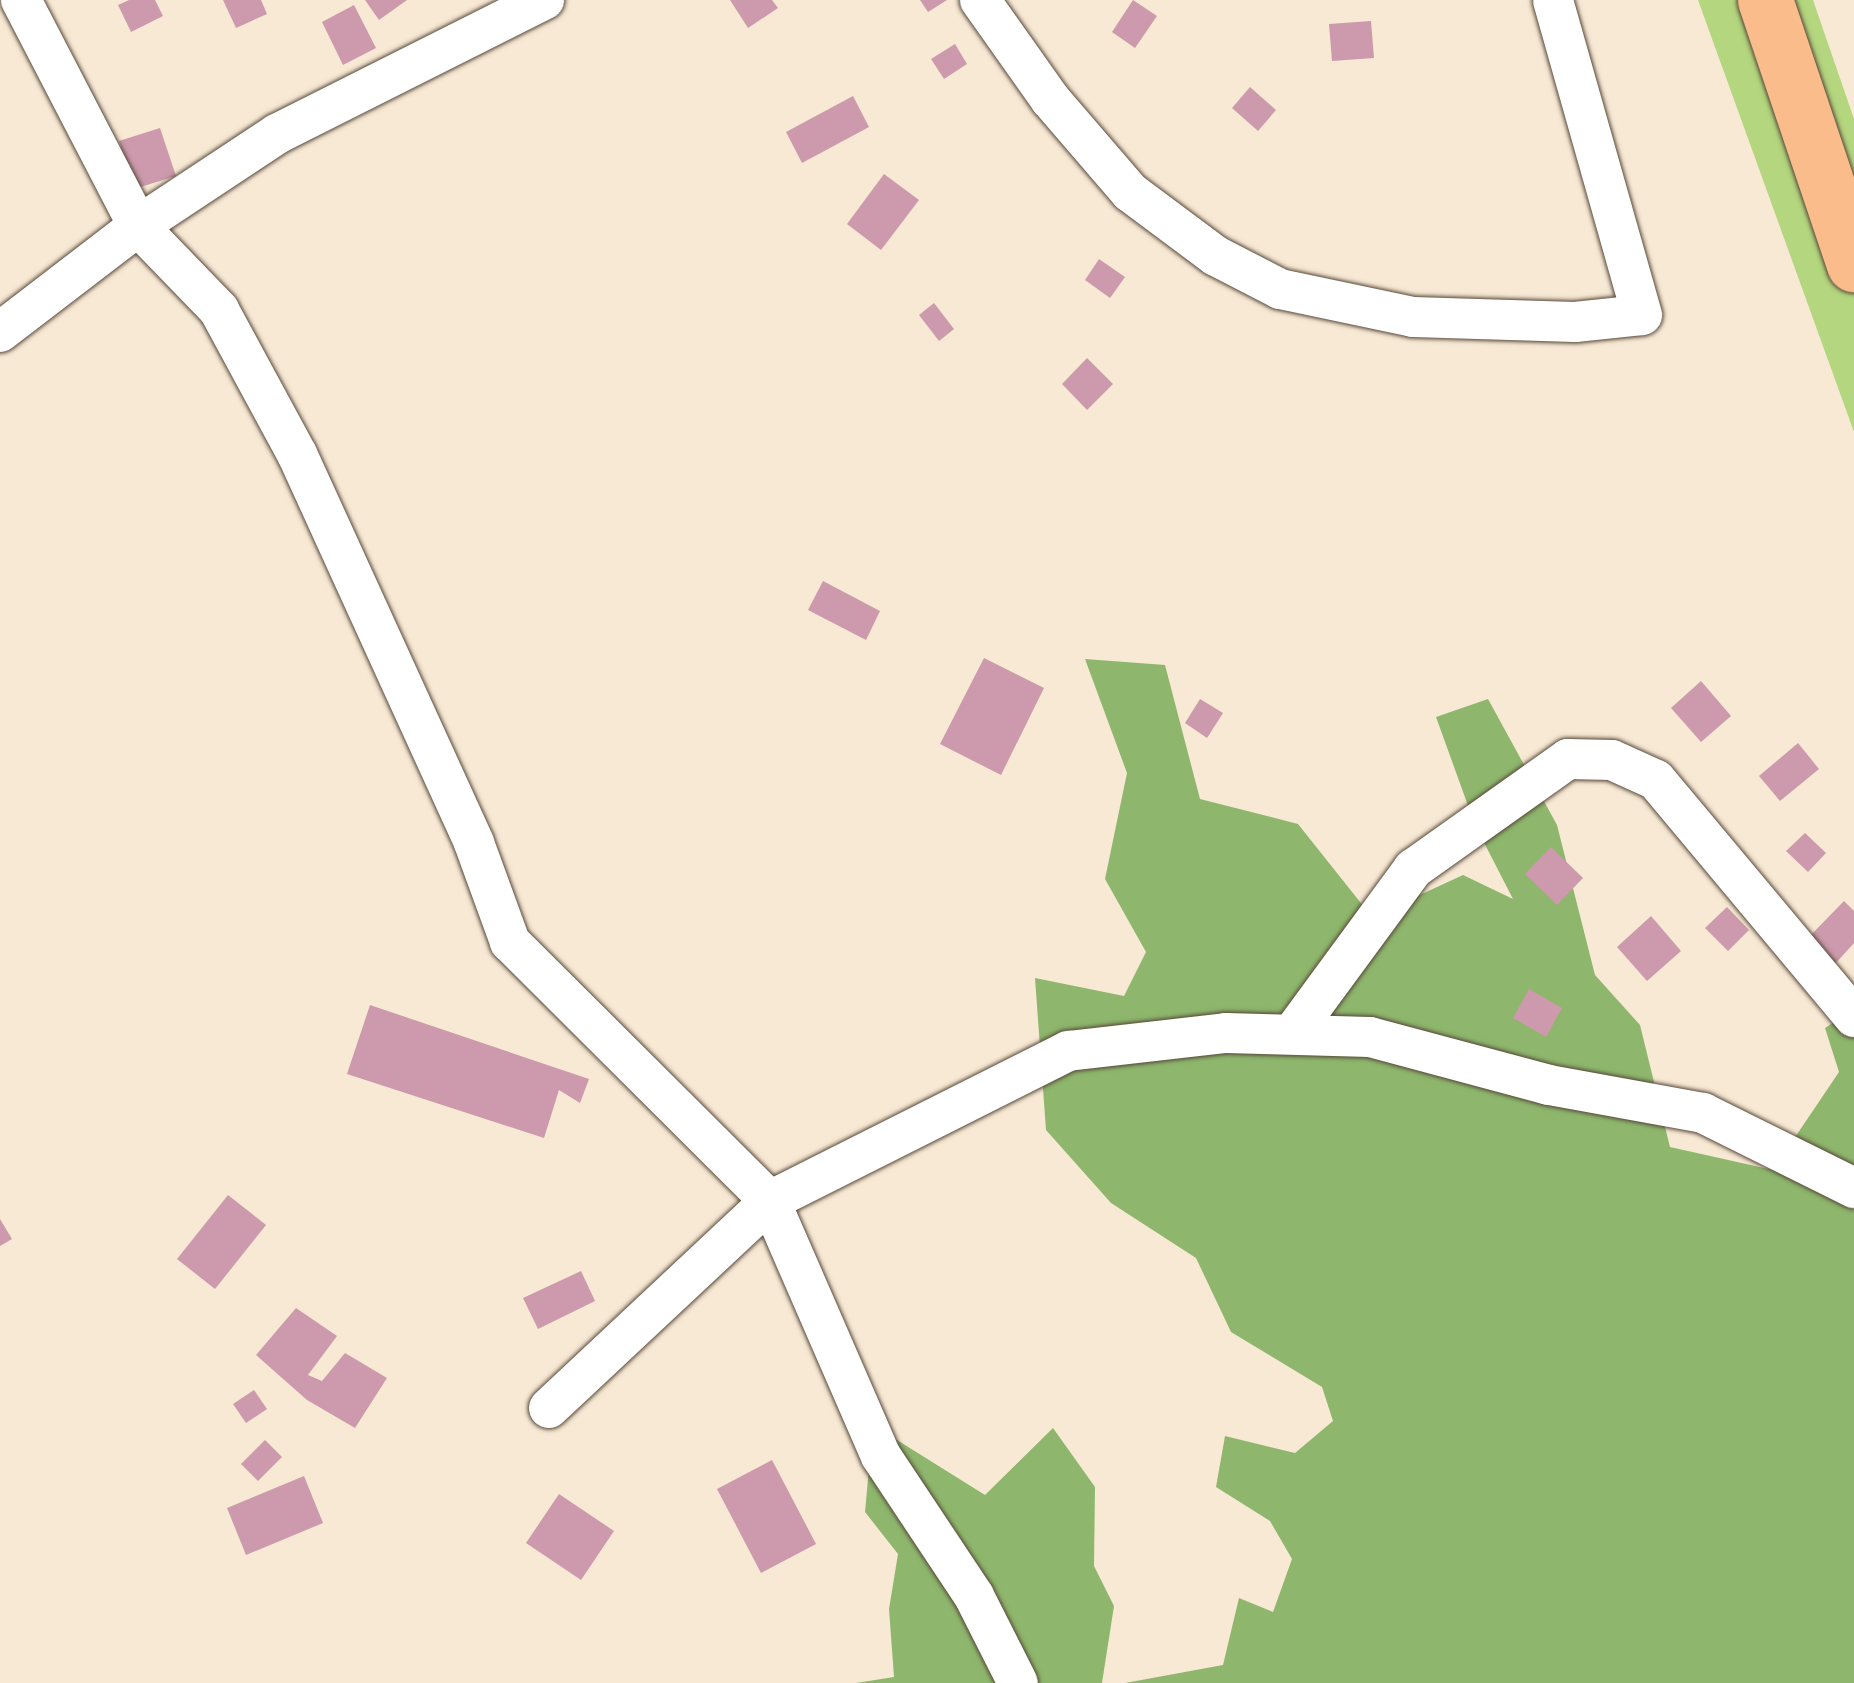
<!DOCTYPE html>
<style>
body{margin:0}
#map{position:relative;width:1854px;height:1683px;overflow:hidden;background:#f7e9d4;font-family:Dekko,sans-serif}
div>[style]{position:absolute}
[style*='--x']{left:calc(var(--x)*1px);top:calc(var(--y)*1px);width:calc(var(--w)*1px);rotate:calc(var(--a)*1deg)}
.green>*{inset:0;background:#b3d67e}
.forest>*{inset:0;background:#8eb76d}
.building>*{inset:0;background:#cc9aac}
.roads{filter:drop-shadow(0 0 2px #574739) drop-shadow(0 0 2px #574739)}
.minor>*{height:40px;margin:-20px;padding:0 20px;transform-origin:20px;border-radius:20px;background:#fff}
.highway>*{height:55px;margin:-27.5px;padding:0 27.5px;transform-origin:27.5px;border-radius:27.5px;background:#fabc8b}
span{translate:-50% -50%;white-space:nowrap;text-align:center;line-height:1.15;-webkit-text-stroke:8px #fdfcf7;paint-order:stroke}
</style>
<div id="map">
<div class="green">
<i style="clip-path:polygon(1698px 0,1813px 0,1854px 119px,1854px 432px)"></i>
</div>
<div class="forest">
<i style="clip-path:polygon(1085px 659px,1165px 665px,1200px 799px,1298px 824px,1372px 917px,1463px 875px,1513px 899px,1475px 825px,1436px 717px,1488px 699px,1557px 825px,1595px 975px,1640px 1025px,1670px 1147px,1773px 1170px,1839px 1072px,1825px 1028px,1854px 1009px,1854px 1683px,1125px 1683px,1223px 1665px,1239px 1598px,1273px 1612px,1292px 1559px,1270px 1521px,1216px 1487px,1225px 1436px,1295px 1453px,1333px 1421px,1322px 1387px,1231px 1332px,1196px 1258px,1111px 1203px,1046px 1130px,1035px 978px,1124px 996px,1146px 952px,1105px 879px,1127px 773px)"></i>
<i style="clip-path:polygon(873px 1425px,985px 1495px,1053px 1428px,1095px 1487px,1094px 1566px,1114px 1606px,1102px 1683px,856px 1683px,894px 1677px,889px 1609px,898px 1554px,865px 1512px)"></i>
</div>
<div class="building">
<i style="clip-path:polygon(129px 0,155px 0,163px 16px,131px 32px,118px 5px)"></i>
<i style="clip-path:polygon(223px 0,261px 0,267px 14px,236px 28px)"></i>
<i style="clip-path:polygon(365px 0,407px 0,379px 20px)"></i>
<i style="clip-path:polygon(730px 0,772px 0,778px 8px,748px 28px)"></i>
<i style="clip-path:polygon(920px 0,947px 0,928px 12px)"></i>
<i style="clip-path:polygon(1133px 0,1157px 16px,1135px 48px,1112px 32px)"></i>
<i style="clip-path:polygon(354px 5px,376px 48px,343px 65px,322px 22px)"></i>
<i style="clip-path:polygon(1371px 21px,1374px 58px,1332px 61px,1329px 24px)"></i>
<i style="clip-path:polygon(955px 44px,967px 64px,944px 79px,931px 59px)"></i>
<i style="clip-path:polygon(1250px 87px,1276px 110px,1258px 131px,1232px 108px)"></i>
<i style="clip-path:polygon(853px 96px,869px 127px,802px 163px,786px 132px)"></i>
<i style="clip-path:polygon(160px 128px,176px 176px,134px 189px,119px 141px)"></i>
<i style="clip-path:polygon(884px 174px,919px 200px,881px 250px,847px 224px)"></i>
<i style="clip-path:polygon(1099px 259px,1125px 277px,1110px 298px,1085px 280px)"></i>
<i style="clip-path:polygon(934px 303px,954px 329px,939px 341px,919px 315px)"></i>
<i style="clip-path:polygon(1087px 358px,1113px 384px,1087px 410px,1062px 384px)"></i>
<i style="clip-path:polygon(823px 581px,880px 611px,866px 640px,808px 610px)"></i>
<i style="clip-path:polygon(984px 658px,1044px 688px,1001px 775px,940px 744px)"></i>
<i style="clip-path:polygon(1701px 681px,1731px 716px,1701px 742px,1671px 708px)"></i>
<i style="clip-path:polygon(1200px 699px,1223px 713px,1207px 738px,1185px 723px)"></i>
<i style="clip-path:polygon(1798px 743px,1819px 769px,1780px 801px,1759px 776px)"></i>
<i style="clip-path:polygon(1805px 833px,1826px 853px,1808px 872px,1786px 851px)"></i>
<i style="clip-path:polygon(1551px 847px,1583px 878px,1557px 905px,1525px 874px)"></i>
<i style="clip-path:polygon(1844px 901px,1854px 911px,1854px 943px,1835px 964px,1808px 938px)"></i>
<i style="clip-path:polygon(1727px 907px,1749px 930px,1728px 951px,1705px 928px)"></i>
<i style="clip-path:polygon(1651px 916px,1681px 951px,1647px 981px,1617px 947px)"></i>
<i style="clip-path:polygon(1529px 989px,1562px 1008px,1546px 1037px,1513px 1018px)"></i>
<i style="clip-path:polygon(370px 1005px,589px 1079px,580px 1103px,559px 1090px,544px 1138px,347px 1074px)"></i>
<i style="clip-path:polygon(228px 1195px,266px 1225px,215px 1289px,177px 1259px)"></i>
<i style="clip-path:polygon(0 1219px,12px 1239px,0 1246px)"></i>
<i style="clip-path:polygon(581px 1271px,595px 1301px,538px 1329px,523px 1298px)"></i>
<i style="clip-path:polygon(296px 1308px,337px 1336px,308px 1375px,322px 1381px,345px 1353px,387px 1378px,355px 1428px,307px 1400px,256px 1355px)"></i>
<i style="clip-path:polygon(254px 1390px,267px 1409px,246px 1423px,233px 1404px)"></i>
<i style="clip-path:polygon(265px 1440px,282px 1457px,258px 1481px,241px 1464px)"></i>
<i style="clip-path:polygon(772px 1460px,816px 1544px,761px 1573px,717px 1489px)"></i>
<i style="clip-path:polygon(304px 1476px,323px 1523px,246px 1555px,227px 1508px)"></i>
<i style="clip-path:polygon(559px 1494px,614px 1531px,581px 1580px,526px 1543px)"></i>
</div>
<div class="roads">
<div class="minor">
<i style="--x:21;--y:0;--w:254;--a:62.6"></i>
<i style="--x:138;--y:226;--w:117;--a:46"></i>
<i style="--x:219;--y:310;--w:164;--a:61.6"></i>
<i style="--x:297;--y:454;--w:427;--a:65.5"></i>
<i style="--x:474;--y:843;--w:105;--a:70"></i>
<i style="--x:510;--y:942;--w:367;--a:44.9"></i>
<i style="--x:770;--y:1201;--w:278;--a:66.5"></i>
<i style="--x:881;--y:1456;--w:168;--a:56.4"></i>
<i style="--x:974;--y:1596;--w:97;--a:63.2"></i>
<i style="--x:980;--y:0;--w:121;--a:54.7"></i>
<i style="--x:1050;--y:99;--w:123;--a:49.3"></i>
<i style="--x:1130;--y:192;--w:107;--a:36.7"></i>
<i style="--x:1216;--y:256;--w:72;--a:27.3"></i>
<i style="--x:1280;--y:289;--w:136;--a:11.9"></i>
<i style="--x:1413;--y:317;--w:162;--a:1.8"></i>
<i style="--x:1575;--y:322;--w:67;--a:-6"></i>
<i style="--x:1642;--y:315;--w:327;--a:-105.8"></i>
<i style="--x:0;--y:332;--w:174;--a:-37.5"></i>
<i style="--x:138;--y:226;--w:167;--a:-33.5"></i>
<i style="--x:277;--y:134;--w:299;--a:-26.7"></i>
<i style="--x:1292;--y:1034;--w:205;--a:-53.7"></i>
<i style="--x:1413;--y:869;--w:190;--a:-35.4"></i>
<i style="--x:1568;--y:759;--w:44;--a:1.3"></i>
<i style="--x:1612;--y:760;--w:48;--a:24.4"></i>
<i style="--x:1656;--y:780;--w:309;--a:50.1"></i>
<i style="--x:549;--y:1408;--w:303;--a:-43.1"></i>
<i style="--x:770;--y:1201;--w:334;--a:-26.7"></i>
<i style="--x:1068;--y:1051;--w:159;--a:-6.5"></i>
<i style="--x:1226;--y:1033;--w:144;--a:1.6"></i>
<i style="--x:1370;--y:1037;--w:185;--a:15"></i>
<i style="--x:1549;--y:1085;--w:157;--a:10.3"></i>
<i style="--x:1703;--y:1113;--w:169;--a:26.4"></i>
</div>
<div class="highway">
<i style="--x:1765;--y:0;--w:279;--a:71.4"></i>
</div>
</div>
</div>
